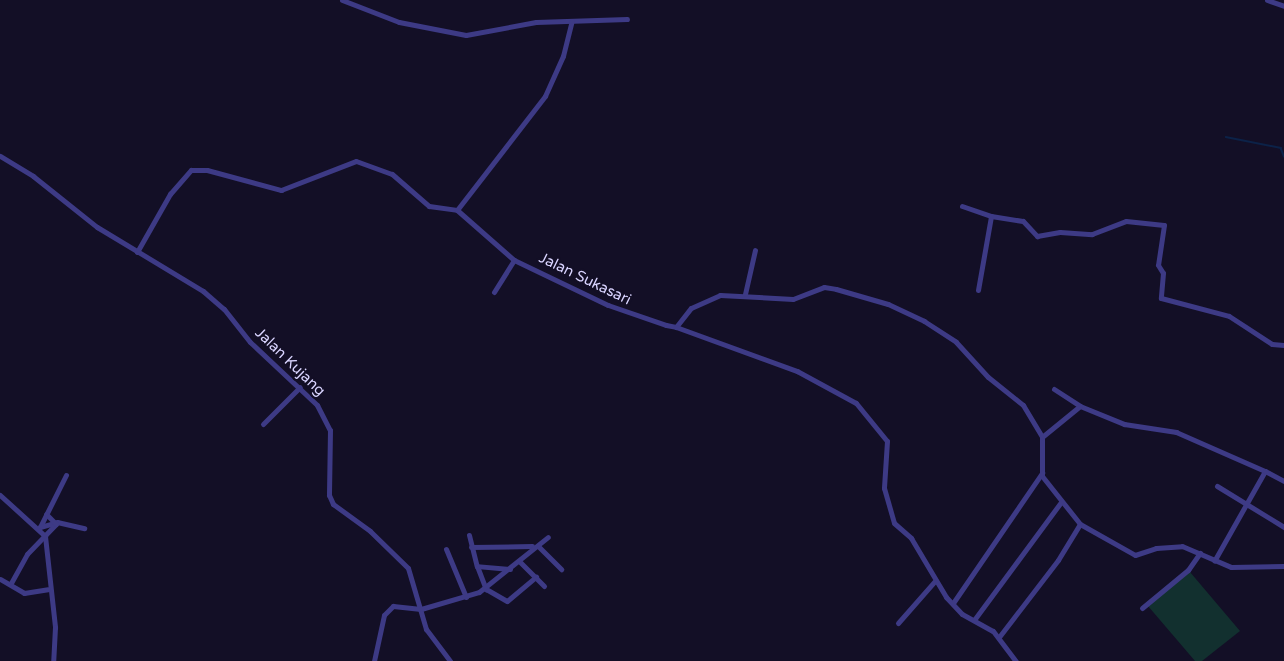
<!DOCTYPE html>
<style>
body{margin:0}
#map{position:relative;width:1284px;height:661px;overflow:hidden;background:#130f26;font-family:"Varela Round",sans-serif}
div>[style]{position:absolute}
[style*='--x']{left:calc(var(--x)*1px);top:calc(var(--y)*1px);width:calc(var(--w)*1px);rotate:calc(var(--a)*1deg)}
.green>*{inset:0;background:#12302f}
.stream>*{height:1.5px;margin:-0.75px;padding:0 0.75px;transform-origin:0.75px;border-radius:0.75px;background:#0c2248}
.minor>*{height:5px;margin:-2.5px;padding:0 2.5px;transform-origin:2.5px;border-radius:2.5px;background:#3d3a85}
span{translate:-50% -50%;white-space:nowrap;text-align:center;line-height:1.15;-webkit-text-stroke:4.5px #130f26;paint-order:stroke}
.street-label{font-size:15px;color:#d9d4ff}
</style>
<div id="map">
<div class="green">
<i style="clip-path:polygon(1190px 572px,1240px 631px,1202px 661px,1195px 661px,1148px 606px)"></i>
</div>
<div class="stream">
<i style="--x:1226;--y:137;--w:56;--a:11.3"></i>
<i style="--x:1281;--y:148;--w:9;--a:69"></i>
</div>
<div class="minor">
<i style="--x:342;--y:0;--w:61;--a:21.1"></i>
<i style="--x:399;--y:22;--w:68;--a:11"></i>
<i style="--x:466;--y:35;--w:71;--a:-10.5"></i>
<i style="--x:536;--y:22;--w:91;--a:-1.9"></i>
<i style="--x:1267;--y:0;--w:18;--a:19"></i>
<i style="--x:0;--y:156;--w:39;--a:31"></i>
<i style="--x:33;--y:176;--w:82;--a:38.6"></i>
<i style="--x:97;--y:227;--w:124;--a:31.1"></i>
<i style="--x:203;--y:291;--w:28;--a:41"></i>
<i style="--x:224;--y:309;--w:42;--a:51.8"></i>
<i style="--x:250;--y:342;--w:92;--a:43.2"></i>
<i style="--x:317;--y:405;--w:28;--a:63"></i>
<i style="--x:330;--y:430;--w:65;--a:90.9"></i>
<i style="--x:329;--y:495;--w:10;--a:66"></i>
<i style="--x:333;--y:504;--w:46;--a:36.1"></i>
<i style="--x:370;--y:531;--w:53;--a:44.2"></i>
<i style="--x:408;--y:568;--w:64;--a:73.6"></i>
<i style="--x:426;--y:629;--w:40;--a:53"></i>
<i style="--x:962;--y:206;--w:31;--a:19"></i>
<i style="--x:991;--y:216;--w:32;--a:9"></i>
<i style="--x:1023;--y:221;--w:21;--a:47"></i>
<i style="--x:1037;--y:236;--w:23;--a:-10"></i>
<i style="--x:1060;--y:232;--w:32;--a:4"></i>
<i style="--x:1092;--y:234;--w:36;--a:-21"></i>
<i style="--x:1126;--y:221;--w:38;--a:6"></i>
<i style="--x:1164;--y:225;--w:40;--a:98.5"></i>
<i style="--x:1158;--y:265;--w:9;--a:58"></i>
<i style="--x:1163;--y:273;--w:25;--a:95"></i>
<i style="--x:1161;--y:298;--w:70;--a:14.8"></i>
<i style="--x:1229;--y:316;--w:51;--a:33.1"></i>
<i style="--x:1272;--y:344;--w:12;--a:5"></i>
<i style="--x:457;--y:210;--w:144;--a:-52.3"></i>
<i style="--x:545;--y:96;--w:44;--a:-65.8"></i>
<i style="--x:563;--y:56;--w:36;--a:-76"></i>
<i style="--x:137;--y:252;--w:67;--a:-60.4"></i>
<i style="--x:170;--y:194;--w:32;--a:-49"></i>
<i style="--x:191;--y:170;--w:16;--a:0"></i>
<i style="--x:207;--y:170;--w:77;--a:15.1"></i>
<i style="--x:281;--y:190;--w:80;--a:-21.1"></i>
<i style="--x:356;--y:161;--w:38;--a:20"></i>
<i style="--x:392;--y:174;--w:49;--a:40.9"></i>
<i style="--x:429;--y:206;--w:28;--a:8"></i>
<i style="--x:457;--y:210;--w:76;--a:41.3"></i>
<i style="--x:514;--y:260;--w:104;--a:25.6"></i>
<i style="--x:608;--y:305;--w:61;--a:19"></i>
<i style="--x:666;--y:325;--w:10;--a:11"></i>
<i style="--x:676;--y:327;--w:24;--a:-52"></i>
<i style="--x:691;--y:308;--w:32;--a:-24"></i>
<i style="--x:720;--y:295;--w:73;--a:3.1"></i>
<i style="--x:793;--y:299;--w:33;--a:-21"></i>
<i style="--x:824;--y:287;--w:12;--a:9"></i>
<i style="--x:836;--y:289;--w:54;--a:16.1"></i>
<i style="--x:888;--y:304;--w:40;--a:25"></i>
<i style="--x:924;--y:321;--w:38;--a:33"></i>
<i style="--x:956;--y:342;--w:47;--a:47.6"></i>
<i style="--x:988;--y:377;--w:45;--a:38.7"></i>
<i style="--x:1023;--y:405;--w:37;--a:59"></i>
<i style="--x:1042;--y:437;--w:39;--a:90"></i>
<i style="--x:1042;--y:476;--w:61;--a:51.6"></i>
<i style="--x:1080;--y:524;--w:63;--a:29.4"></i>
<i style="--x:1135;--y:555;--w:22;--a:-18"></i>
<i style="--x:1156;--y:548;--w:26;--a:-4"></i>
<i style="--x:1182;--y:546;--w:53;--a:23.2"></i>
<i style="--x:1231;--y:567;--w:53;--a:-1.1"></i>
<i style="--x:978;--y:290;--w:75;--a:-80"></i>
<i style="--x:494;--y:292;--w:38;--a:-58"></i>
<i style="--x:745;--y:294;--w:45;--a:-77.2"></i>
<i style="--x:676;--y:327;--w:129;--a:20"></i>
<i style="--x:797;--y:371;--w:67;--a:28.5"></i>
<i style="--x:856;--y:403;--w:49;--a:50.8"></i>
<i style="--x:887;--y:441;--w:47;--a:93.7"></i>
<i style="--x:884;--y:488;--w:36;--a:74"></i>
<i style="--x:894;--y:523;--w:23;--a:41"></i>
<i style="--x:911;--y:538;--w:69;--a:59.3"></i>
<i style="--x:946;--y:597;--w:23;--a:47"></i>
<i style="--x:962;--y:614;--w:35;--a:29"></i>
<i style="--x:993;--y:631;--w:38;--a:53"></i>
<i style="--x:1054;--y:389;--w:31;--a:33"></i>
<i style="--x:1080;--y:406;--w:48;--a:22.2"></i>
<i style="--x:1124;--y:424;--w:53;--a:8.7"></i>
<i style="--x:1176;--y:432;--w:97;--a:23.7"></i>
<i style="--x:1265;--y:471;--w:103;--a:119.5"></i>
<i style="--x:263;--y:424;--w:52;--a:-45"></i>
<i style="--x:1042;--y:437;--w:49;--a:-39.2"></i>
<i style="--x:1265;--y:471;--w:21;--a:28"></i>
<i style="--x:66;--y:475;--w:58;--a:116.6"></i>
<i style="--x:40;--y:527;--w:18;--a:-16"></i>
<i style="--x:57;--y:522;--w:28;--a:13"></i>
<i style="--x:1217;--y:486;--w:79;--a:31.5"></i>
<i style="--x:0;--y:495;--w:61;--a:42.3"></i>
<i style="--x:45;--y:536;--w:92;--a:83.7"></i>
<i style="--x:55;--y:627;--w:34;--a:93"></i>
<i style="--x:469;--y:535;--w:32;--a:76"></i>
<i style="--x:538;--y:546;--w:33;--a:45"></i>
<i style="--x:471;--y:547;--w:61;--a:-0.9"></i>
<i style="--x:446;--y:549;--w:52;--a:67.4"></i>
<i style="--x:520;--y:562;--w:34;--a:45"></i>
<i style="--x:510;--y:569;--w:33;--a:-175"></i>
<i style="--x:477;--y:566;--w:25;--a:69"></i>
<i style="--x:486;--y:589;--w:24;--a:30"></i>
<i style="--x:507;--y:601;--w:38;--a:-40"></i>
<i style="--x:0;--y:579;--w:28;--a:30"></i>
<i style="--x:24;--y:593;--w:24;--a:-9"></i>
<i style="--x:11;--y:583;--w:33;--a:-61"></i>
<i style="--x:27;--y:554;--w:42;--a:-46"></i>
<i style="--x:56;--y:524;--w:14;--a:-135"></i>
<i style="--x:953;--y:603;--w:158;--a:-55.6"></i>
<i style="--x:1142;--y:608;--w:60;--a:-39.6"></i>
<i style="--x:1188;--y:570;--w:21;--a:-55"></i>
<i style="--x:974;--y:620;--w:147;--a:-53.6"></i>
<i style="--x:898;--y:623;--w:55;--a:-48.7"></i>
<i style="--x:999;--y:637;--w:97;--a:-52.5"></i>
<i style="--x:1058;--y:560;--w:42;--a:-58.6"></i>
<i style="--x:374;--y:661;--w:47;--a:-77.7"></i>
<i style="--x:384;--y:615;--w:13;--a:-45"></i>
<i style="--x:393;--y:606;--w:28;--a:6"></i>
<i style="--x:421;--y:609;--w:60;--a:-16.3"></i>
<i style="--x:479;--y:592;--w:88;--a:-38.6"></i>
</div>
<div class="street-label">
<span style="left:585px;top:279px;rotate:26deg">Jalan Sukasari</span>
<span style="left:290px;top:362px;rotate:44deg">Jalan Kujang</span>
</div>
</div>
